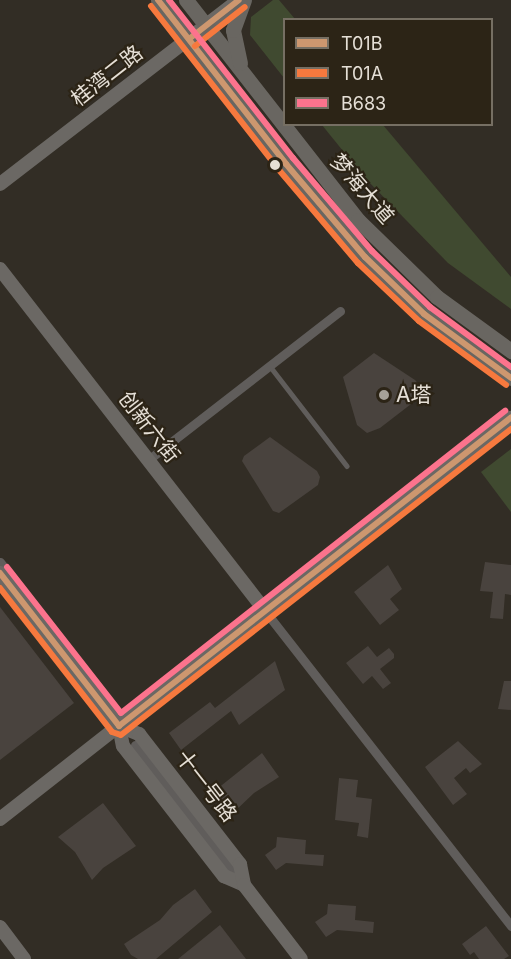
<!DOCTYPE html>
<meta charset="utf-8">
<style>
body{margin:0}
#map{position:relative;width:511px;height:959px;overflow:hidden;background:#322d25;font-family:Inter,"Noto Sans SC",sans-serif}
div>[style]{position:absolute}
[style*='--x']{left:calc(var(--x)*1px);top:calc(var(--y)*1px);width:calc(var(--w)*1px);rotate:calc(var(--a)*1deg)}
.green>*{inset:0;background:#404a30}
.building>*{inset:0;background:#49433e}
.lane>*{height:4.5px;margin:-2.25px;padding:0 2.25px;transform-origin:2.25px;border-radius:2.25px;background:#605d5b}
.street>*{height:9px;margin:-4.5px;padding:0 4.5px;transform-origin:4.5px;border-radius:4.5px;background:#605d5b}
.secondary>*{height:14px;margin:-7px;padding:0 7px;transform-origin:7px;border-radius:7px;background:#6b6864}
.primary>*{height:15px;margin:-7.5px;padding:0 7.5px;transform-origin:7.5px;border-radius:7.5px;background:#696661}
.bus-1>*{height:6px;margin:-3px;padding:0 3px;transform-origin:3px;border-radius:3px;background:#cd976f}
.bus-2>*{height:6px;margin:-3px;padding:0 3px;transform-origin:3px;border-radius:3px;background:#f6793e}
.bus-3>*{height:6px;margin:-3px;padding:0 3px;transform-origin:3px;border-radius:3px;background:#fc738d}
.dots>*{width:16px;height:16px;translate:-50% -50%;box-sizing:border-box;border:3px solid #2c2416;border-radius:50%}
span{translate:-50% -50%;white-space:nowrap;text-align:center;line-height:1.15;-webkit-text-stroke:4.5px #2c2416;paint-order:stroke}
.street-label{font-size:21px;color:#e5dfd6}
.poi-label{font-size:21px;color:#e5dfd6}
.left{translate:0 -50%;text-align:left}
.legend{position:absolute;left:283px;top:18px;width:210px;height:108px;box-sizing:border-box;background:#2c2416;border:2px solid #766f63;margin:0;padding:8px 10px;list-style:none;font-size:18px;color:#e5dfd6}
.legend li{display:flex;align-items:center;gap:12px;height:30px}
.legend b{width:30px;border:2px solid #766f63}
</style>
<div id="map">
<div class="green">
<i style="clip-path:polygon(273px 0,279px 0,295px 19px,284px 20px,284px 78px,250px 35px,251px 17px)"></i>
<i style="clip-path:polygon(322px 125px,383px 125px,511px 277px,511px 309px,448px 263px,364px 177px)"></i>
<i style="clip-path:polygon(511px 449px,511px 512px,481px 472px)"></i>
</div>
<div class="building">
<i style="clip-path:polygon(374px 353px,415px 380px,422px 388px,422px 393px,415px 401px,380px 428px,367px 433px,357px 425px,343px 377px)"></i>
<i style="clip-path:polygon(270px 437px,317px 471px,320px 477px,318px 485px,279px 513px,273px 511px,242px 461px,244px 456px)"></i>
<i style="clip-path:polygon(485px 562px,511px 565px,511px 595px,505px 594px,503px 619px,490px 618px,493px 592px,480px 591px)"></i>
<i style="clip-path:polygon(388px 565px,402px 589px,390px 599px,399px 610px,380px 625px,354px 592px)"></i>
<i style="clip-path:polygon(0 607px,74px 703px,0 760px)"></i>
<i style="clip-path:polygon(368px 646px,377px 657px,389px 648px,394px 654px,394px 658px,380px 669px,391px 683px,383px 689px,372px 676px,363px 684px,346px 663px)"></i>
<i style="clip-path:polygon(275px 661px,285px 690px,239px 725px,231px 711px,181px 750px,169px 733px,210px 702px,215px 708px)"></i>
<i style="clip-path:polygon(504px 681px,511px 681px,511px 710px,498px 709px)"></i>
<i style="clip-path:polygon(458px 741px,482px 764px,470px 773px,466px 768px,454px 778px,467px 794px,453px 805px,425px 767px)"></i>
<i style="clip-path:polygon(262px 753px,279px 777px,254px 793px,232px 814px,225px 802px,212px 793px)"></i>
<i style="clip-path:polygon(339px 778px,358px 780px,356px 797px,372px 799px,368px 838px,357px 836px,359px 823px,335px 820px)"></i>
<i style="clip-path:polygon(103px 803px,136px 846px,103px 868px,92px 880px,75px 852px,58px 837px)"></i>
<i style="clip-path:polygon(277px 837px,306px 840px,305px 854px,324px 855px,323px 866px,286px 863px,276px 870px,265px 855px,276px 847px)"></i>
<i style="clip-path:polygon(195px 889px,212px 912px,156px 959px,138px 959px,131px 955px,124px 944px,160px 920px,173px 905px)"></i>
<i style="clip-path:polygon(328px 904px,356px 906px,355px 920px,374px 922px,373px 933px,337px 930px,326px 937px,315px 922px,327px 914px)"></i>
<i style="clip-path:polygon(220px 925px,246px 959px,178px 959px)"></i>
<i style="clip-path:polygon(486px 926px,509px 956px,504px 959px,479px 959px,474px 952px,470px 955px,462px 944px)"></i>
</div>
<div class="lane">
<i style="--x:270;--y:366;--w:126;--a:52.4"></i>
</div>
<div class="street">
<i style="--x:148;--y:460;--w:243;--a:-37.8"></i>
<i style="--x:0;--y:562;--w:18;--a:52"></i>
<i style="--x:265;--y:611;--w:400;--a:52"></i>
<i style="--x:135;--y:745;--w:175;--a:52.2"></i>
</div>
<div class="secondary">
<i style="--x:0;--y:184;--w:302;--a:-37.6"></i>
<i style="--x:0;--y:269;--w:433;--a:52.2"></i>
<i style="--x:0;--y:573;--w:194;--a:52.1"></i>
<i style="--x:119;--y:726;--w:20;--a:79"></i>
<i style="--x:123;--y:746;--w:165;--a:52.2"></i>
<i style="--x:224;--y:876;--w:22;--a:24"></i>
<i style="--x:119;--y:726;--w:22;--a:22"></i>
<i style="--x:139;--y:734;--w:165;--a:52.2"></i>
<i style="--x:240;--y:864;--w:21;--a:79"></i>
<i style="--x:244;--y:885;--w:93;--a:52.4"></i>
<i style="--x:0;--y:819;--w:650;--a:-38.12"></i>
<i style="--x:0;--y:927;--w:40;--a:53"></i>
</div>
<div class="primary">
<i style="--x:158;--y:0;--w:208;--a:52"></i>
<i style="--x:286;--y:164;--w:122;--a:49.7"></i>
<i style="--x:365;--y:257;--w:82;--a:44"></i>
<i style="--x:424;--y:314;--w:108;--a:36.3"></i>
<i style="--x:186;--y:0;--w:279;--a:52"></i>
<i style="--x:358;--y:220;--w:110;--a:44.3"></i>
<i style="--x:437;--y:297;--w:92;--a:36.1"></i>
<i style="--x:240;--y:63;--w:34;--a:-102"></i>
<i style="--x:233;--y:30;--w:32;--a:-70"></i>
</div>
<div class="bus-1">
<i style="--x:158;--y:0;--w:208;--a:52"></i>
<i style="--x:286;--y:164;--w:122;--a:49.7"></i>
<i style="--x:365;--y:257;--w:82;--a:44"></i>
<i style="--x:424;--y:314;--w:108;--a:36.3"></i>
<i style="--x:189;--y:39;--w:63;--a:-38"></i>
<i style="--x:0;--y:573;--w:194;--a:52.1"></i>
<i style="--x:119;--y:726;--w:499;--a:-38.2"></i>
</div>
<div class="bus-2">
<i style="--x:151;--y:6;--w:208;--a:52"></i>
<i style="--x:279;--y:170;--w:122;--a:49.7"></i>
<i style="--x:358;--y:263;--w:84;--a:43.6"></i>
<i style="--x:419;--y:321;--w:108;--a:36.3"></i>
<i style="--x:195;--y:46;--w:63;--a:-38"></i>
<i style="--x:0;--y:588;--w:182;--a:52.1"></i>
<i style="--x:112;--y:732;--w:9;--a:18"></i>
<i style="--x:121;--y:735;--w:496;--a:-38.1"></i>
</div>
<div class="bus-3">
<i style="--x:169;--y:0;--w:201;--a:51.9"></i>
<i style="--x:293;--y:158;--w:122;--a:49.7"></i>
<i style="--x:372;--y:251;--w:81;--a:44"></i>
<i style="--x:430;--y:307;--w:101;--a:36.5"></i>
<i style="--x:7;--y:567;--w:185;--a:52"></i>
<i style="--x:121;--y:713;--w:489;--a:-38.2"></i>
</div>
<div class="dots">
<i style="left:275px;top:165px;background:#e5dfd6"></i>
<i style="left:384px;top:395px;background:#a6a198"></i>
</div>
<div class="street-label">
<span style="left:107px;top:76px;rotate:-38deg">桂湾二路</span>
<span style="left:362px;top:189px;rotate:49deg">梦海大道</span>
<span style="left:149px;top:427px;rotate:52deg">创新六街</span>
<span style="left:206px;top:786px;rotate:52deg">十一号路</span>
</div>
<div class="poi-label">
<span class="left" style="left:396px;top:395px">A塔</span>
</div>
<ul class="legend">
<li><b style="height:8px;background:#cd976f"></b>T01B</li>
<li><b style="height:8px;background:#f6793e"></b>T01A</li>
<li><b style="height:8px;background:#fc738d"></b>B683</li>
</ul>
</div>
